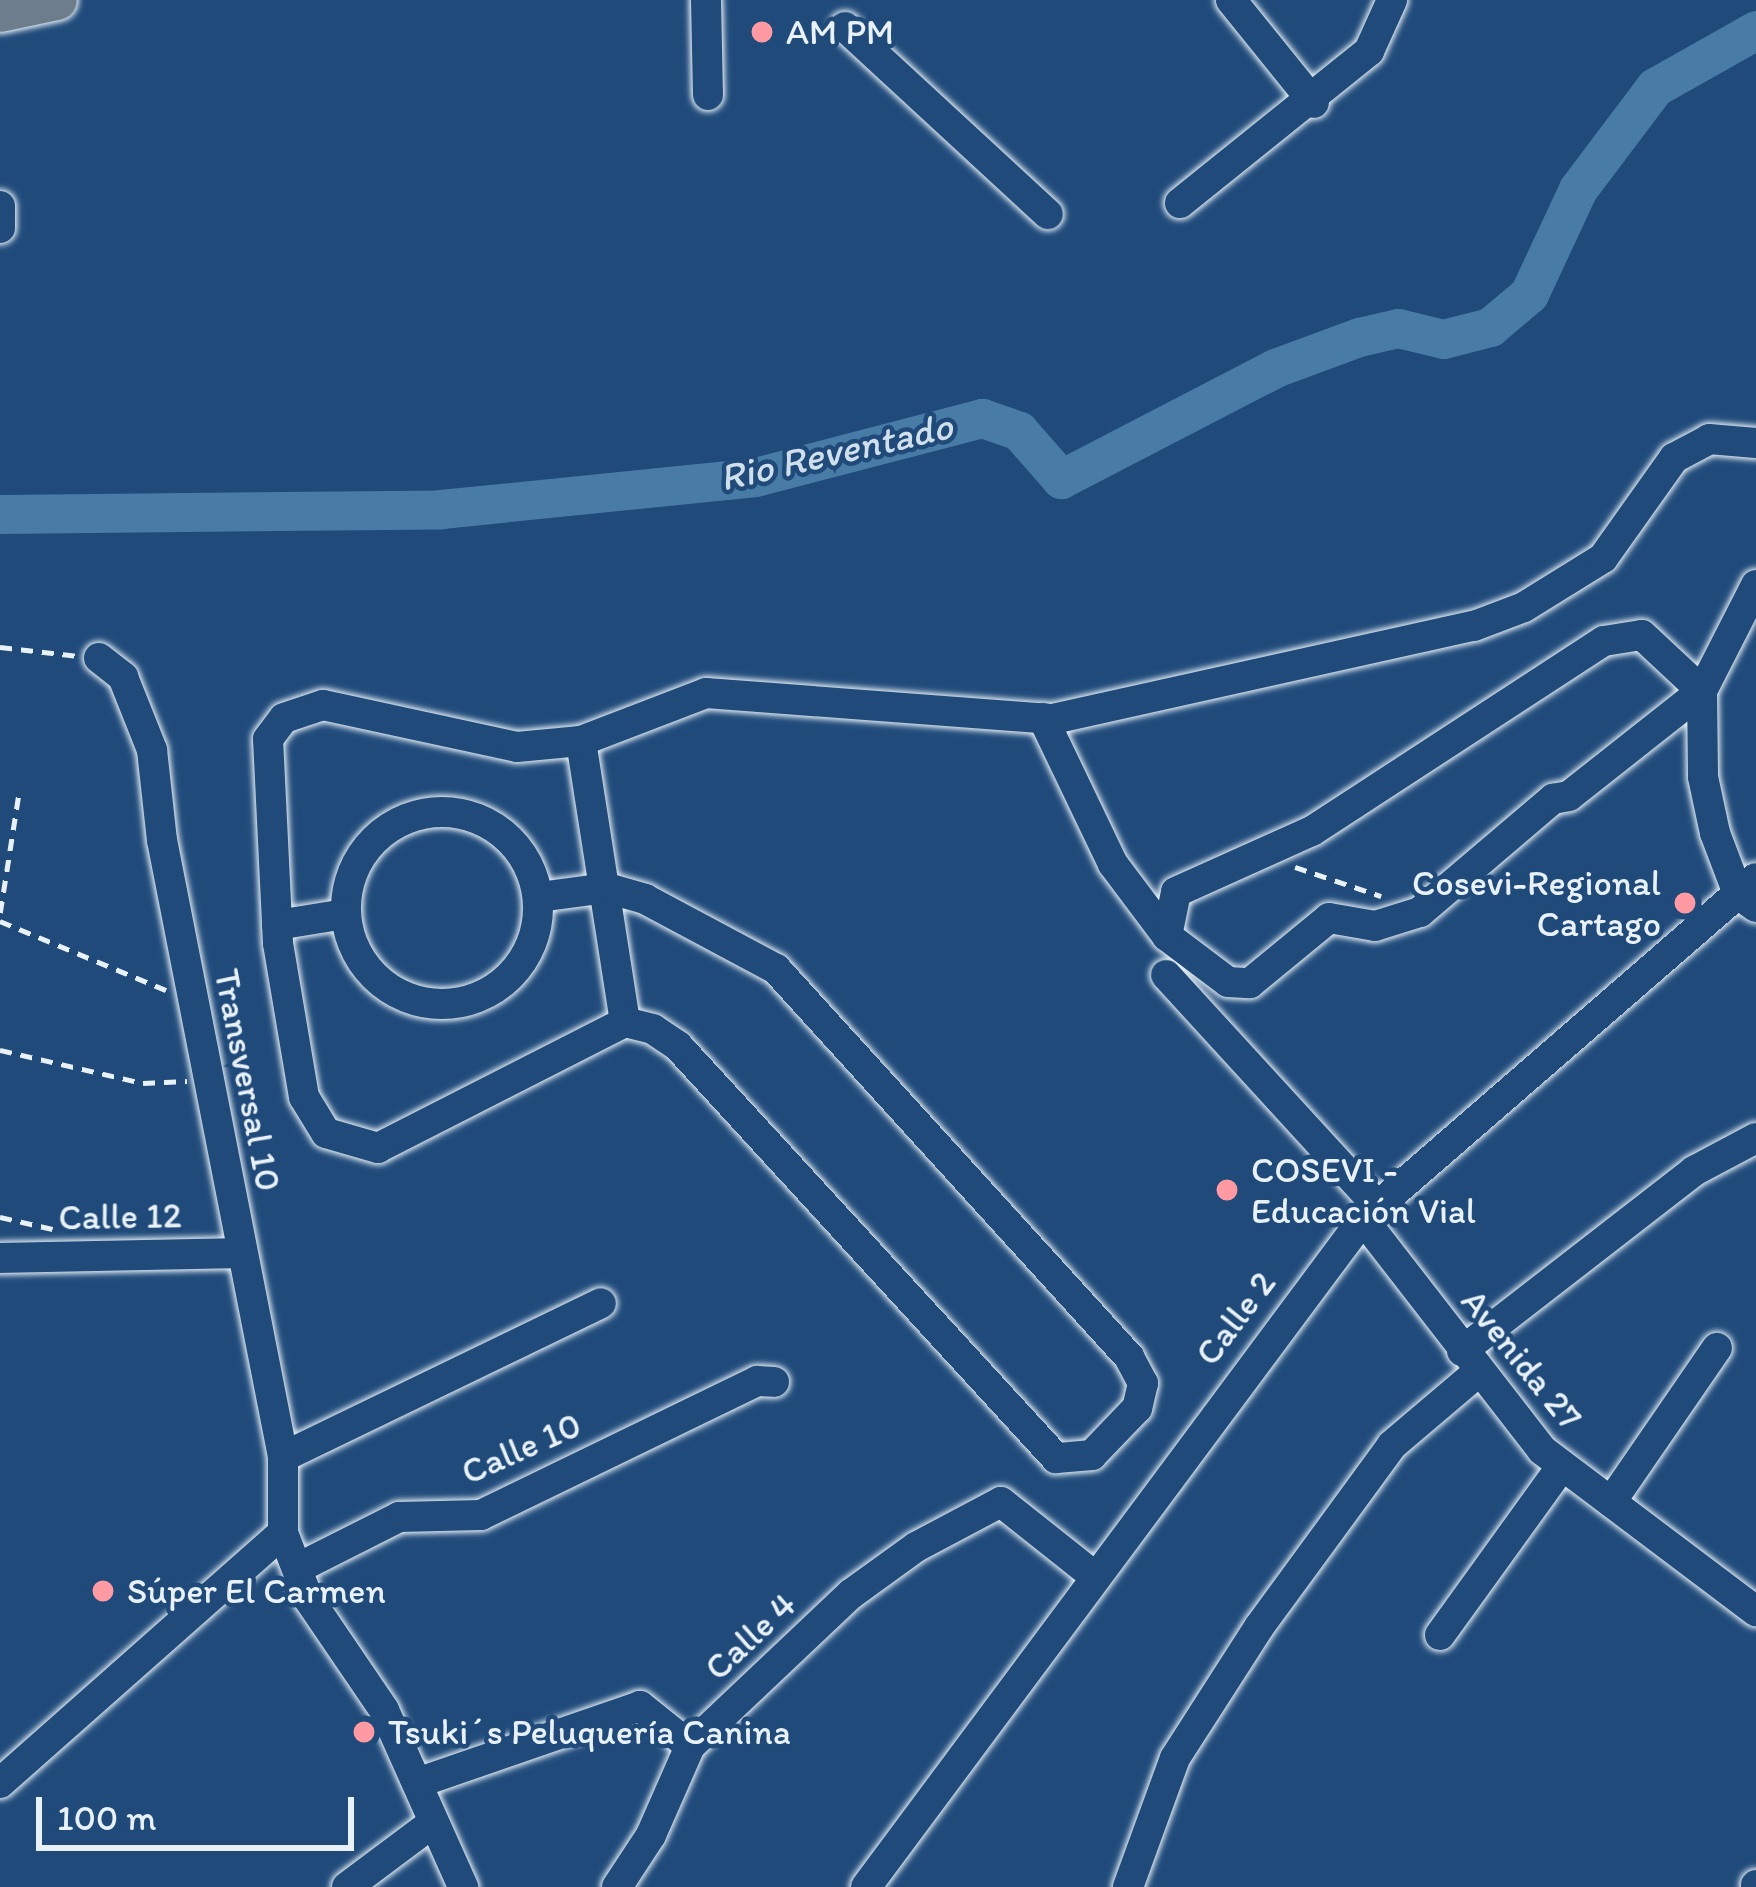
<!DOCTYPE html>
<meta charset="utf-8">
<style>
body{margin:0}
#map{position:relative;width:1756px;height:1887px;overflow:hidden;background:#1f4a7a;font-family:Itim,sans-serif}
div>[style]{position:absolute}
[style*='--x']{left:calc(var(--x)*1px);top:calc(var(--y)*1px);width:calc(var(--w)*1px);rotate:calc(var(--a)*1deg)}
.river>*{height:39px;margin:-19.5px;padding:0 19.5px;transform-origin:19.5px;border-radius:19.5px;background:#487ba5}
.path>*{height:4.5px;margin-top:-2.25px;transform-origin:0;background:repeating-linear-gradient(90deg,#e8f1f8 0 12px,transparent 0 21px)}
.roads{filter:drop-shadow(0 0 3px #e8f1f8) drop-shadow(0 0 3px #e8f1f8)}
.minor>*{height:30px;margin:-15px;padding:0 15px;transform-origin:15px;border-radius:15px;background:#1f4a7a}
.minor>.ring{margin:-15px;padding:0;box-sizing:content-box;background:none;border:30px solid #1f4a7a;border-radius:50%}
.major>*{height:39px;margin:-19.5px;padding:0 19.5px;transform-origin:19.5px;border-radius:19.5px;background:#6d7d8c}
.dots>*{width:33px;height:33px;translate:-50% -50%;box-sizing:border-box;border:6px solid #1f4a7a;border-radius:50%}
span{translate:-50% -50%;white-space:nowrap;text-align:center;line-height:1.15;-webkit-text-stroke:9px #1f4a7a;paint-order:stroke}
.poi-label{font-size:36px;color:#e8f1f8}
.left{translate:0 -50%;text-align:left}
.right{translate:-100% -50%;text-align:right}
.street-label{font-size:36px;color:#e8f1f8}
.water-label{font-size:39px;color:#d0dfec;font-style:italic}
.scale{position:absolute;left:36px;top:1797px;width:318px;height:54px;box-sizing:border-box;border:6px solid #e8f1f8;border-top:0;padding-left:15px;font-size:36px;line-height:42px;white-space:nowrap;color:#e8f1f8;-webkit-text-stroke:9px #1f4a7a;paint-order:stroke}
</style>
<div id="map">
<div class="river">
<i style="--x:0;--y:514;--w:441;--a:-0.6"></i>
<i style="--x:441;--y:509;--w:316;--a:-5.8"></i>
<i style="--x:755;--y:477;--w:235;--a:-14.6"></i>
<i style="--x:982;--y:418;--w:39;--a:19"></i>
<i style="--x:1019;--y:431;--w:64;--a:48.8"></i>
<i style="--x:1061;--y:479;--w:241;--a:-27.4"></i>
<i style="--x:1275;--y:368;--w:90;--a:-20.3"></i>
<i style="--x:1359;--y:337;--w:40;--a:-13"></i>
<i style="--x:1398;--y:328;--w:46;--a:13.7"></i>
<i style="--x:1443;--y:339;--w:49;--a:-14.3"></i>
<i style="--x:1490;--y:327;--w:51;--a:-40.2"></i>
<i style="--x:1529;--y:294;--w:116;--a:-65"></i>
<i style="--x:1578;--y:189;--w:128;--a:-53"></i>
<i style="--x:1655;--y:87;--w:116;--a:-29.4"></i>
</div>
<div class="path">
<i style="--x:0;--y:647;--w:79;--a:6.6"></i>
<i style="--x:1295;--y:867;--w:91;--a:18.6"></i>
<i style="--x:0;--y:913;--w:122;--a:-81.1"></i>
<i style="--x:0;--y:921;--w:180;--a:22.6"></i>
<i style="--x:0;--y:1050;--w:147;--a:13"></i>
<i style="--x:143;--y:1083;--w:44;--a:-2.6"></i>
<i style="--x:0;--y:1217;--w:54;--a:12.8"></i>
</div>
<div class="roads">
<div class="minor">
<i style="--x:706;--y:0;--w:95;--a:88.8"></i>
<i style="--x:1231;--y:0;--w:132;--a:51.1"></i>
<i style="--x:845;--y:27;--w:276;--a:42.7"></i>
<i style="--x:1180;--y:203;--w:243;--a:-38.8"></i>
<i style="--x:1369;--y:51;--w:56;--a:-65.7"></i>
<i style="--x:0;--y:206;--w:22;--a:90"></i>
<i style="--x:1756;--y:585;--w:119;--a:117"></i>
<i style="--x:1702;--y:691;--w:86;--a:89.3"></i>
<i style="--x:1703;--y:777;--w:57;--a:77.9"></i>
<i style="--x:1715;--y:833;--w:65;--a:69.3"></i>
<i style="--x:1738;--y:894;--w:22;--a:36"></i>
<i style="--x:99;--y:658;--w:31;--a:38"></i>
<i style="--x:123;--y:677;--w:79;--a:68.3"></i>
<i style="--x:152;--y:750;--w:91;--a:83.7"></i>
<i style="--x:162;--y:840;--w:629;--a:78.9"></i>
<i style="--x:283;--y:1457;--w:76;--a:90"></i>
<i style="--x:283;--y:1533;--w:70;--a:69"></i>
<i style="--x:308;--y:1598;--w:135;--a:55.8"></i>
<i style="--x:384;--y:1710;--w:194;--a:65.9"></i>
<i style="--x:1043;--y:718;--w:162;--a:64.4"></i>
<i style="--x:1113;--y:864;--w:90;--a:53.1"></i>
<i style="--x:1167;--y:936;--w:76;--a:37"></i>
<i style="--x:1228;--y:982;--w:22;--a:3"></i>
<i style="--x:1250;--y:983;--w:102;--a:-39.4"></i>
<i style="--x:1329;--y:918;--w:47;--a:9.9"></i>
<i style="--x:1375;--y:926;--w:47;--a:-17.3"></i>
<i style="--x:1420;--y:912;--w:175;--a:-40.4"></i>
<i style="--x:1553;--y:799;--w:16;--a:-11"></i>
<i style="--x:1569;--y:796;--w:169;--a:-38.3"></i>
<i style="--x:581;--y:741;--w:284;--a:81.1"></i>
<i class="ring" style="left:346px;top:812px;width:162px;height:162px"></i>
<i style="--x:539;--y:897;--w:69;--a:-7.5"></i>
<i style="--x:607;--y:888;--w:40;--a:16"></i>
<i style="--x:645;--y:899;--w:149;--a:28.1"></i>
<i style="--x:776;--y:969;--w:525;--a:47.7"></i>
<i style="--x:1129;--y:1357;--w:30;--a:62"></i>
<i style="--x:1143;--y:1383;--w:26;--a:103"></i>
<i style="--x:1137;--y:1408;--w:65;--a:133.8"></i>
<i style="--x:1092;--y:1455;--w:36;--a:175"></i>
<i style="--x:1056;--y:1458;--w:559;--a:-132.54"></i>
<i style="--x:678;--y:1046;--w:30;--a:-146"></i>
<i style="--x:653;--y:1029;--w:29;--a:-166"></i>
<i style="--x:625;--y:1022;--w:277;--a:153"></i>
<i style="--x:378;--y:1148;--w:54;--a:-163.9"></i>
<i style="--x:326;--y:1133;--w:42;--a:-121.4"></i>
<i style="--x:304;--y:1097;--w:156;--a:-99.6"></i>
<i style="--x:278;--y:943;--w:204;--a:-92.8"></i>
<i style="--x:268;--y:739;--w:26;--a:-53"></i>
<i style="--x:284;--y:718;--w:41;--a:-18.4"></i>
<i style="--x:323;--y:705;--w:198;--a:12.2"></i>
<i style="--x:517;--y:747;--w:64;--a:-5.4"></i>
<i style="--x:581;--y:741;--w:134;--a:-21"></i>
<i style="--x:706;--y:693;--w:348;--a:4.3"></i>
<i style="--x:1053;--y:719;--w:431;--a:-12.5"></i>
<i style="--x:1474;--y:626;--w:53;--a:-20.8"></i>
<i style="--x:1524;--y:607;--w:93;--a:-31.8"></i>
<i style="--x:1603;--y:558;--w:123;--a:-54.6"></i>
<i style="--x:1674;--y:458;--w:40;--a:-28"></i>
<i style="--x:1709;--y:439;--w:47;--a:4.9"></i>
<i style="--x:277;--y:925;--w:69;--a:-9.2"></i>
<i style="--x:1167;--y:936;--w:45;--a:-78.4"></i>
<i style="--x:1176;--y:892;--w:149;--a:-24.2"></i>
<i style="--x:1312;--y:831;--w:348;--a:-33.1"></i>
<i style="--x:1604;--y:641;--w:38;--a:-9"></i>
<i style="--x:1642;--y:635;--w:82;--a:43"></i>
<i style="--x:1166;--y:975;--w:314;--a:47.5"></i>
<i style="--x:1363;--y:1219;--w:292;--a:52.2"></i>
<i style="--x:1542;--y:1450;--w:268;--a:37"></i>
<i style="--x:0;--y:1258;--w:241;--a:-1.2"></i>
<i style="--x:1462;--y:1351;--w:294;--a:-37.8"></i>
<i style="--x:1694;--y:1171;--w:70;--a:-28"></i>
<i style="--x:283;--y:1457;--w:353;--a:-25.8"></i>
<i style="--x:1611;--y:1502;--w:187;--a:-55.5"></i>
<i style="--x:298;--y:1568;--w:113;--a:-26.8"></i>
<i style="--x:399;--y:1517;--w:82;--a:-1.4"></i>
<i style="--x:481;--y:1515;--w:307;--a:-25.9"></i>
<i style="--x:757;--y:1381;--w:17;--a:3"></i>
<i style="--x:1440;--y:1635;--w:207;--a:-54.2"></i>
<i style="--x:0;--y:1783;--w:378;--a:-41.5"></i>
<i style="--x:417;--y:1783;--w:236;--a:-19"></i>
<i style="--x:640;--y:1706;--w:64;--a:38.7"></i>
<i style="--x:347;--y:1887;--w:104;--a:-36.8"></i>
<i style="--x:617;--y:1887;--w:62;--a:-56.8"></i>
<i style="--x:651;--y:1835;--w:97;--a:-66.3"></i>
<i style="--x:690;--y:1746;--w:221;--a:-43.4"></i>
<i style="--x:851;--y:1594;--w:80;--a:-35.9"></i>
<i style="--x:916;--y:1547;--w:96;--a:-27.9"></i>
<i style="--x:1001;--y:1502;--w:117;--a:38.4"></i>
<i style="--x:866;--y:1887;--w:833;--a:-53.35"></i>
<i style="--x:1363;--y:1219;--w:520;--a:-40.95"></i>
<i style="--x:1128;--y:1887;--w:137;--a:-70"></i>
<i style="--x:1175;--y:1758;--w:156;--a:-57.3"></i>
<i style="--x:1259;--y:1627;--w:225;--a:-53.8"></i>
<i style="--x:1392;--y:1445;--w:111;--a:-40.3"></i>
<i style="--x:1756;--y:1887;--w:2;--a:-90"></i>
</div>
<div class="major">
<i style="--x:0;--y:12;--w:58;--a:-11.9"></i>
</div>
</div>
<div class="dots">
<i style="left:762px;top:32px;background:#ff9aa2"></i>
<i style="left:1685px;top:903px;background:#ff9aa2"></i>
<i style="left:1227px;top:1190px;background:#ff9aa2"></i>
<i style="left:103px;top:1591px;background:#ff9aa2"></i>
<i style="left:364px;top:1732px;background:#ff9aa2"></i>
</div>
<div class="poi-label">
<span class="left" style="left:786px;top:32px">AM PM</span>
<span class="right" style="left:1661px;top:903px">Cosevi-Regional<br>Cartago</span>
<span class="left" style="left:1251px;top:1190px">COSEVI -<br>Educación Vial</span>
<span class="left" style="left:127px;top:1591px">Súper El Carmen</span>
<span class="left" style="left:388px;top:1732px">Tsuki´s Peluquería Canina</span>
</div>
<div class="street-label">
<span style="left:248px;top:1080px;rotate:79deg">Transversal 10</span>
<span style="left:120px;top:1216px;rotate:-1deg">Calle 12</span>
<span style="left:1235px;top:1318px;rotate:-53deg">Calle 2</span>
<span style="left:1522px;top:1359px;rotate:51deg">Avenida 27</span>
<span style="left:521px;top:1448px;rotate:-24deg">Calle 10</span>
<span style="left:750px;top:1636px;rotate:-43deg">Calle 4</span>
</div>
<div class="water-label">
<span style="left:836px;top:452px;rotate:-13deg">Rio Reventado</span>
</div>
<div class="scale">100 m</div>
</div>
